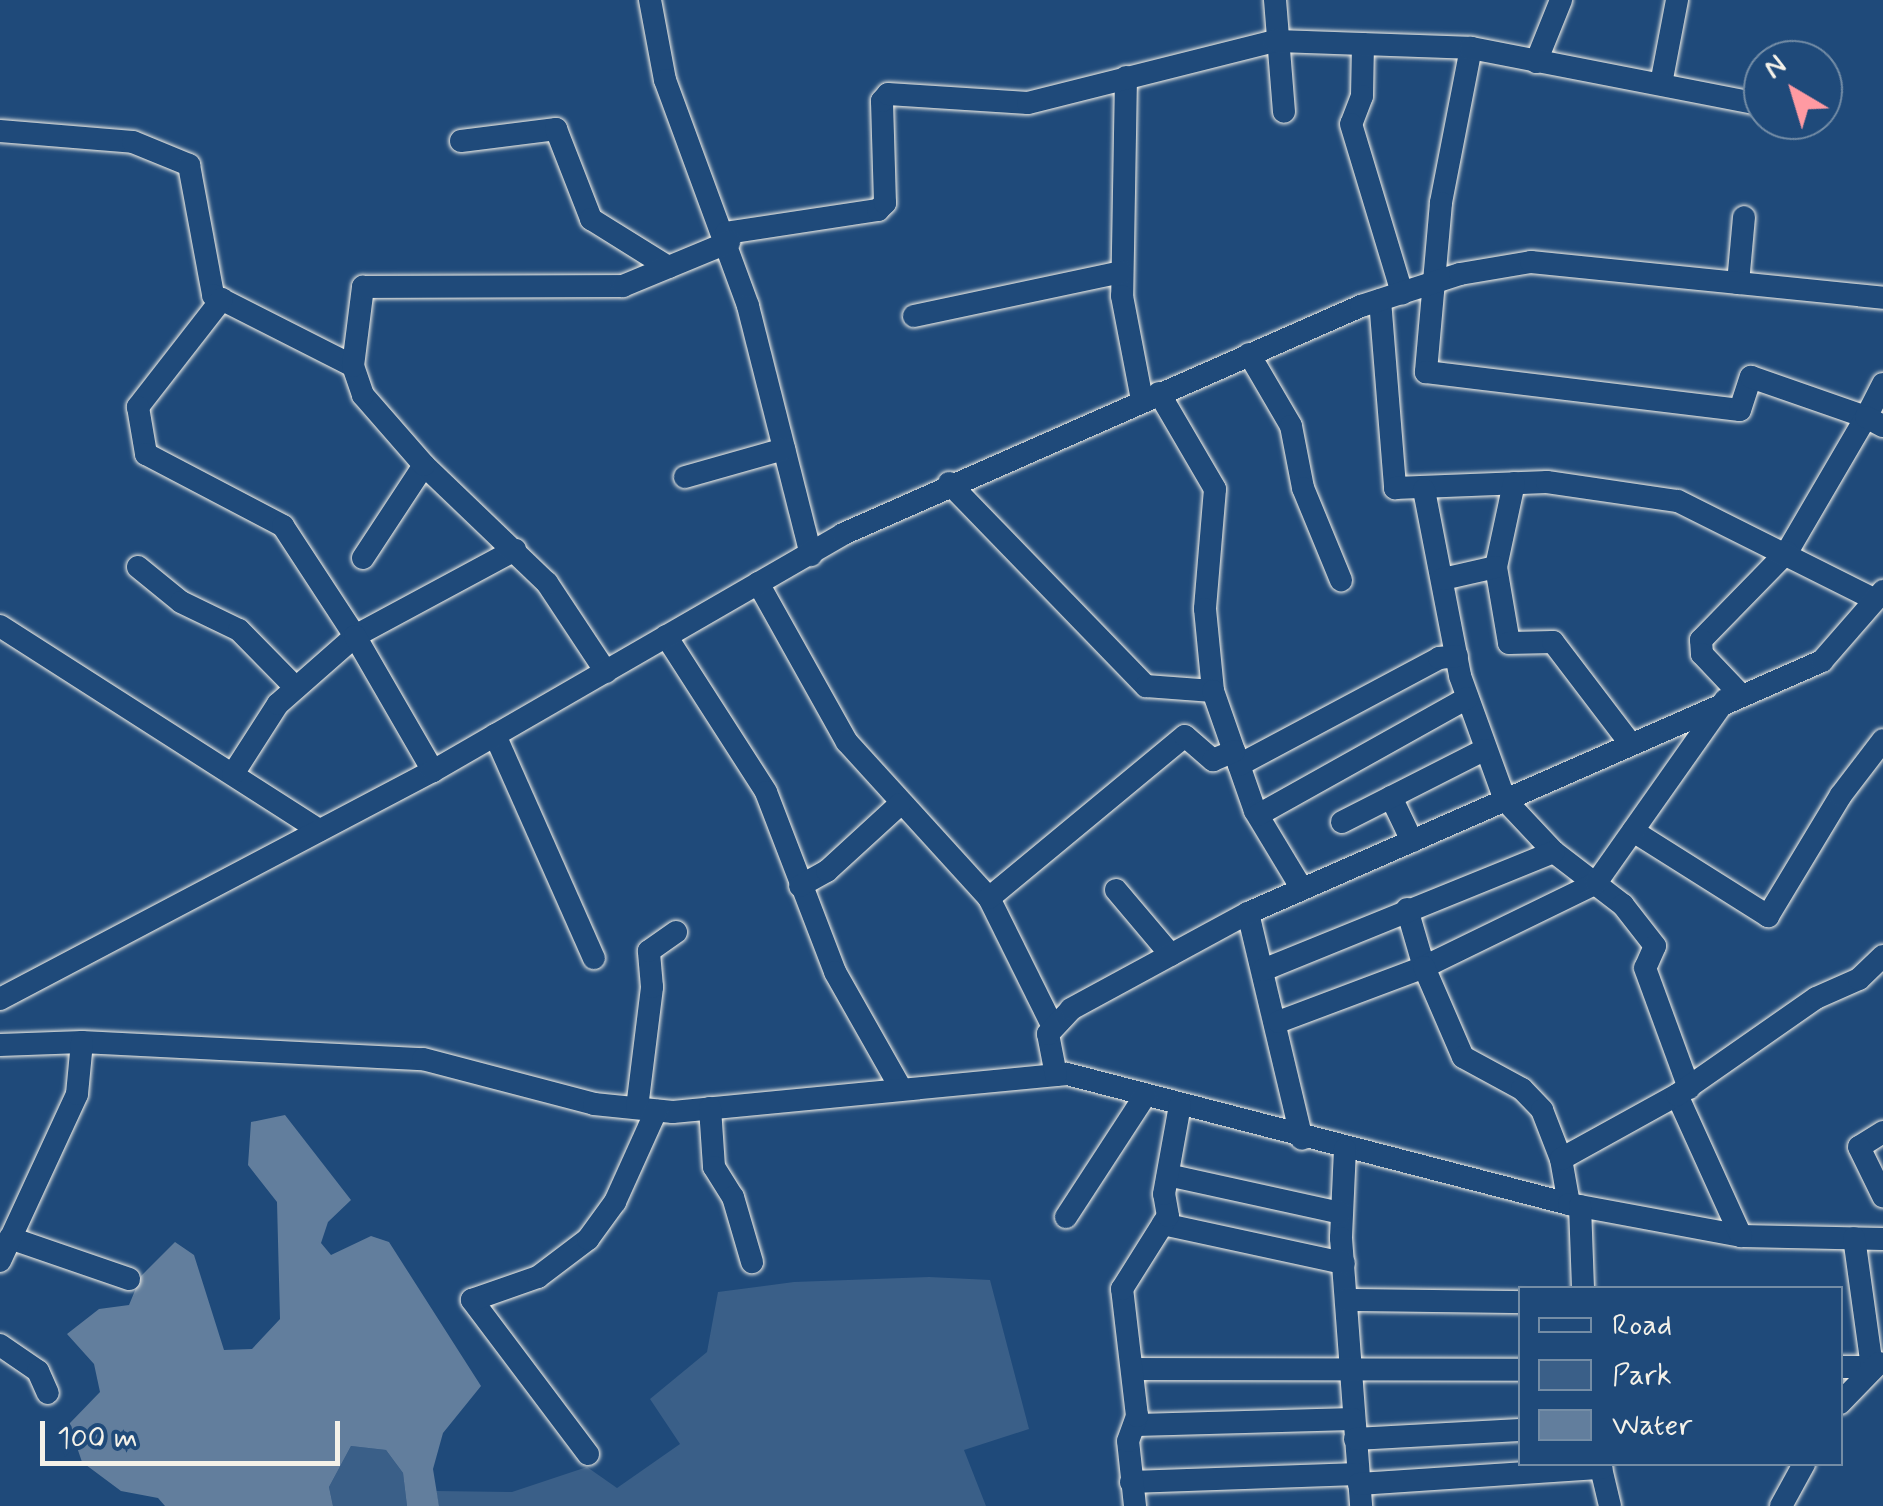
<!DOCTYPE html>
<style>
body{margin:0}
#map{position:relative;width:1883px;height:1506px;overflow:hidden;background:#1f4a7a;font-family:Mynerve,sans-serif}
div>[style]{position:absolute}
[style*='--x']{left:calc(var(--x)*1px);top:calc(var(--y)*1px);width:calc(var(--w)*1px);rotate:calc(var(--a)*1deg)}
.green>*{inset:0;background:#3a5f88}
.water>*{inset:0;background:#627e9d}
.roads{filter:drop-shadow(0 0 2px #f4f1e8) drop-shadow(0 0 2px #f4f1e8)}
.minor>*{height:22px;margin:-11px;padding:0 11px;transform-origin:11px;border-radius:11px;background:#1f4a7a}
span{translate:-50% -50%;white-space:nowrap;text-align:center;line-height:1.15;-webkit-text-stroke:8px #1f4a7a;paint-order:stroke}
.legend{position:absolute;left:1518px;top:1286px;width:325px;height:180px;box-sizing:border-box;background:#1f4a7a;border:2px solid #748da6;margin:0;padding:12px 18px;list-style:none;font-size:30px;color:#f4f1e8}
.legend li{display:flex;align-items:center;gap:20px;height:50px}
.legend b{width:50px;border:2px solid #748da6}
.north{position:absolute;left:1743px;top:40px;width:100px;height:100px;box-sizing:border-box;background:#1f4a7a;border:2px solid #748da6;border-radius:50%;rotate:322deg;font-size:28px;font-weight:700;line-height:40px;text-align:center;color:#f4f1e8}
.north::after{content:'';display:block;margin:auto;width:35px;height:45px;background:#ff9aa2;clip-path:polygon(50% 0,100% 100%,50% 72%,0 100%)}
.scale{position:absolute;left:40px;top:1421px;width:300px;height:45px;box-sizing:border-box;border:5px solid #f4f1e8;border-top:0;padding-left:12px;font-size:30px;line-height:35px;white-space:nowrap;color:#f4f1e8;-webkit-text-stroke:8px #1f4a7a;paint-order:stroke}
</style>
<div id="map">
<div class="green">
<i style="clip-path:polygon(929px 1277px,990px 1280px,1029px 1429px,964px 1450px,986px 1506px,439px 1506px,436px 1491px,512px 1492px,587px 1467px,617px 1488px,680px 1444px,650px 1399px,707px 1352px,718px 1292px,794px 1282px)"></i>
<i style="clip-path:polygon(351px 1446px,386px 1450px,403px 1473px,407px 1506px,333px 1506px,329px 1487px)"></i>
</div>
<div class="water">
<i style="clip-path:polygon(285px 1115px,351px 1200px,328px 1222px,321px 1243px,331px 1255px,371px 1236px,389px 1242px,481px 1386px,443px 1433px,433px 1469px,439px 1506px,407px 1506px,403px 1473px,386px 1450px,351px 1446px,329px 1487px,333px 1506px,165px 1506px,158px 1498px,121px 1491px,82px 1462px,69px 1424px,100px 1392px,94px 1364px,67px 1334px,99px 1309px,129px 1305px,141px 1276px,175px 1242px,194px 1255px,224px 1350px,252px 1349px,280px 1319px,277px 1202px,248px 1165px,251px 1122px)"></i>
</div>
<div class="roads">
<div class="minor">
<i style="--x:650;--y:0;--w:81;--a:79.4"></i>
<i style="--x:665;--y:80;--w:241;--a:69.8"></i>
<i style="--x:748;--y:306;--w:257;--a:75.8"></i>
<i style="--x:1275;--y:0;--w:112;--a:85.4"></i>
<i style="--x:1363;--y:44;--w:52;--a:91.1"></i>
<i style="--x:1362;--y:96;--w:30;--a:111"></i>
<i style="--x:1351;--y:124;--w:177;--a:73.2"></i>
<i style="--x:1471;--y:48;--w:158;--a:101"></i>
<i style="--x:1441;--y:203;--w:170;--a:95.1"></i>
<i style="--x:1426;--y:372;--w:316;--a:6.9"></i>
<i style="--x:1740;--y:410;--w:35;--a:-72"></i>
<i style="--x:1751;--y:377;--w:122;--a:19.2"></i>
<i style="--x:1866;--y:417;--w:156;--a:120.3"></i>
<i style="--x:1787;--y:552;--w:123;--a:134.3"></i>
<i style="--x:1701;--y:640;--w:14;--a:86"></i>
<i style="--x:1702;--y:654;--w:55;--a:46.5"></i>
<i style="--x:1536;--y:62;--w:67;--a:-68"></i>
<i style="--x:1126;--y:77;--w:219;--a:91"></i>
<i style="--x:1122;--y:296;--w:106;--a:79.1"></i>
<i style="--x:1661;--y:84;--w:86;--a:-79.2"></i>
<i style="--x:0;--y:131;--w:133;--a:4.7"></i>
<i style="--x:133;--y:142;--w:61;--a:22.3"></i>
<i style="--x:189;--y:165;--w:132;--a:79.5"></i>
<i style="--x:213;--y:295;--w:157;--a:26.9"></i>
<i style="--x:461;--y:141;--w:96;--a:-7.2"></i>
<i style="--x:556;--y:129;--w:97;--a:68.7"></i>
<i style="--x:591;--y:219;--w:91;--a:31.9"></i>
<i style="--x:726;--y:233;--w:154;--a:-8.6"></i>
<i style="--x:878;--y:210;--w:10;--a:-45"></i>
<i style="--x:885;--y:203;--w:102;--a:-91.7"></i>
<i style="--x:882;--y:101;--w:9;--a:-49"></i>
<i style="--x:888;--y:94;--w:140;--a:3.7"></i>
<i style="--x:1028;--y:103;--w:255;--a:-14.1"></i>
<i style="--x:1275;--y:41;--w:196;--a:2"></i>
<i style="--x:1471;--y:48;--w:298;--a:11"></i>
<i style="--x:1738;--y:283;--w:66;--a:-84.8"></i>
<i style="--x:222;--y:299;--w:137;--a:127.9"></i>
<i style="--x:138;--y:407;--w:48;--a:80.3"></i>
<i style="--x:146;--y:454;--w:155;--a:27.7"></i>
<i style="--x:283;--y:526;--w:131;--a:56.8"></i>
<i style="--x:355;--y:636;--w:182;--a:-28.3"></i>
<i style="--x:1380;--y:300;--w:189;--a:85.4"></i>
<i style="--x:1395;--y:488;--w:152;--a:-2.3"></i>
<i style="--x:1547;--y:482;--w:132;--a:8.3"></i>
<i style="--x:1678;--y:501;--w:219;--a:26.6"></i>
<i style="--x:914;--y:316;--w:212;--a:-12"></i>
<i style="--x:1249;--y:354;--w:83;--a:59.7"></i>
<i style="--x:1291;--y:426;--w:63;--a:79"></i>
<i style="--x:1303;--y:488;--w:100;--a:67.6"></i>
<i style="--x:1883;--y:384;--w:37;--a:117"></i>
<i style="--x:1866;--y:417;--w:19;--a:28"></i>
<i style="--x:1159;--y:393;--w:111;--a:59.7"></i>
<i style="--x:1215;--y:489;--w:120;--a:94.8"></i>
<i style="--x:1205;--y:609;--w:82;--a:84.4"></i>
<i style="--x:685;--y:477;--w:103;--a:-15.8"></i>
<i style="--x:949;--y:483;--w:283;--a:45.9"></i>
<i style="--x:1146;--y:686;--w:67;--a:4.3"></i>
<i style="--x:1213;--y:691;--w:127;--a:70.7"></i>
<i style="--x:1255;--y:811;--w:91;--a:58.9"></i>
<i style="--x:1514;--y:483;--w:86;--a:102.1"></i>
<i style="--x:1496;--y:567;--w:77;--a:80.3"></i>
<i style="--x:1509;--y:643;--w:44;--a:-1.3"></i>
<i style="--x:1553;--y:642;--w:127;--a:52.7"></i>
<i style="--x:1424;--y:490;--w:189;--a:79"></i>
<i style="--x:1460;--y:676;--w:132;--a:70.1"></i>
<i style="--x:1505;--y:800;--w:71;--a:46.7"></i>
<i style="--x:1554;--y:852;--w:87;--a:37.5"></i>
<i style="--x:1623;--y:905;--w:52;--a:52"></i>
<i style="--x:1655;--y:946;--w:24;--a:114"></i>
<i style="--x:1645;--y:968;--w:128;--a:69.9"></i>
<i style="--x:363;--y:558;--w:111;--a:-56.7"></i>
<i style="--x:138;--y:567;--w:55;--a:39.1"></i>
<i style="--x:181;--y:602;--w:64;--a:25.8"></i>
<i style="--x:239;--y:630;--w:81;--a:45.5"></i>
<i style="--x:1443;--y:579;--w:54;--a:-12.8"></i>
<i style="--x:758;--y:583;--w:182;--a:60.8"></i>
<i style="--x:847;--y:742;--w:211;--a:47.7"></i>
<i style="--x:989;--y:898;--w:142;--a:63.6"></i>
<i style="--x:0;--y:626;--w:379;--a:32.6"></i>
<i style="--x:666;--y:636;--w:185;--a:57.3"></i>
<i style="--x:766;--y:792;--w:193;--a:69"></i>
<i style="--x:835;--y:972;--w:132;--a:60.5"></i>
<i style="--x:606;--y:672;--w:107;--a:-123.5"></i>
<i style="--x:547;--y:583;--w:170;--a:-136.2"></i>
<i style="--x:424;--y:465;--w:93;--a:-131.1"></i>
<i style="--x:363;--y:395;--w:31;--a:-109"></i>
<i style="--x:353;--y:366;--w:80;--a:-82.8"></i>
<i style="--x:363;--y:287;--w:260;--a:-0.2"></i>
<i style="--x:623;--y:286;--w:115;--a:-22.5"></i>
<i style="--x:495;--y:735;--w:244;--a:66.1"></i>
<i style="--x:1239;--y:765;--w:227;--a:-28.1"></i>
<i style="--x:1439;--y:658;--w:18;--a:-6"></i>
<i style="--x:233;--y:774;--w:83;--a:-57.3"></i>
<i style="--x:278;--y:704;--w:103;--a:-41.4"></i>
<i style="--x:355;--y:636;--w:156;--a:60"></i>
<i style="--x:1391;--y:797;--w:49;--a:64.5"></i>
<i style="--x:1258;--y:815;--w:240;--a:-29.2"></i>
<i style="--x:1342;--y:822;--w:159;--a:-26.9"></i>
<i style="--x:1633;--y:831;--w:160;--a:32.2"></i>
<i style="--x:1768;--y:916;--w:141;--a:-58.9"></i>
<i style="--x:1841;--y:795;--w:69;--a:-52.6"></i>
<i style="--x:800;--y:886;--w:31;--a:-29"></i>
<i style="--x:827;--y:871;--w:99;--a:-42.5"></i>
<i style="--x:1116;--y:890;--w:85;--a:49.8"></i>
<i style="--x:989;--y:898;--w:254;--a:-39.6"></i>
<i style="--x:1185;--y:736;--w:37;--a:41"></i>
<i style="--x:1213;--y:760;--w:23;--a:-23"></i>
<i style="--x:1407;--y:909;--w:60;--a:73.7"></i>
<i style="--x:1424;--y:967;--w:191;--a:-26"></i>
<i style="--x:1596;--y:883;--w:224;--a:-54.8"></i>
<i style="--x:1248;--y:913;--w:232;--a:76.6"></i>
<i style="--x:1263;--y:970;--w:314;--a:-22.1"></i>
<i style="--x:0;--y:999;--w:489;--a:-27.8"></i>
<i style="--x:433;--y:771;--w:474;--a:-30"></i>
<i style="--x:843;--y:534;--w:566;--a:-23.76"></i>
<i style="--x:1361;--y:306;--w:104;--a:-17.9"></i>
<i style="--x:1460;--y:274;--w:72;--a:-9.6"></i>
<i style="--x:1531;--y:262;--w:354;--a:5.8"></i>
<i style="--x:1278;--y:1022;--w:156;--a:-20.6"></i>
<i style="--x:1424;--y:967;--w:98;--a:66.6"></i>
<i style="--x:1463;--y:1057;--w:67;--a:28.5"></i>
<i style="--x:1522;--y:1089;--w:29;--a:46"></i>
<i style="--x:1542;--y:1110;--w:53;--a:68.8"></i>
<i style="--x:1561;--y:1159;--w:46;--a:79.9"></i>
<i style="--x:0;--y:1045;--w:82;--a:-2.1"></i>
<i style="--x:82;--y:1042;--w:341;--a:2.9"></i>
<i style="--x:423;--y:1059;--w:177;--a:14.7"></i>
<i style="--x:594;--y:1104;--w:79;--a:5.8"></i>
<i style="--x:673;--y:1112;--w:396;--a:-5.5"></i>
<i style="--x:1067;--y:1074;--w:519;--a:14.52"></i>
<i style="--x:1569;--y:1204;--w:175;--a:10.5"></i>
<i style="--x:1741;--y:1236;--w:142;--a:1.2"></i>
<i style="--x:1056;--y:1075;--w:42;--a:-101"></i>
<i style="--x:1048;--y:1034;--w:34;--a:-47"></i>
<i style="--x:1071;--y:1009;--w:201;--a:-28.5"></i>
<i style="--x:1248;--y:913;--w:627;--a:-23.7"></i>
<i style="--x:1822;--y:661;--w:93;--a:-48.9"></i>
<i style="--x:1677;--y:1095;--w:155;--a:65.6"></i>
<i style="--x:637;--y:1108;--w:122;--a:-82.9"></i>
<i style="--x:652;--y:987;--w:36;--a:-95"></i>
<i style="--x:649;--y:951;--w:33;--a:-35"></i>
<i style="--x:710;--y:1108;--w:59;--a:86.1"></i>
<i style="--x:714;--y:1167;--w:36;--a:58"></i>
<i style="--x:733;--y:1197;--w:68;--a:73.7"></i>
<i style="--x:1883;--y:1132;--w:28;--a:148"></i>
<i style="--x:1859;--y:1147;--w:55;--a:63.9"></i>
<i style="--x:1345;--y:1149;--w:89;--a:92.6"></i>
<i style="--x:1341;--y:1238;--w:269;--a:85.7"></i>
<i style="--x:1561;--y:1159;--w:132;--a:-28.9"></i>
<i style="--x:1677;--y:1095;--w:169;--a:-34.9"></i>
<i style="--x:1816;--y:998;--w:47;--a:-23.8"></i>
<i style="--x:1859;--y:979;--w:33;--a:-44"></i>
<i style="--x:1168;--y:1175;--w:177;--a:12.4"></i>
<i style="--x:1580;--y:1206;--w:82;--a:87.9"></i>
<i style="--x:1066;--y:1217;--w:145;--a:-56.9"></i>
<i style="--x:1163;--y:1224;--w:185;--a:12.2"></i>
<i style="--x:10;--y:1238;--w:126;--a:19"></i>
<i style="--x:0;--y:1261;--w:184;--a:-65.2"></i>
<i style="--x:77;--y:1094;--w:52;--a:-84.5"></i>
<i style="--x:1346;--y:1300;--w:174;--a:0.7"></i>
<i style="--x:0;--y:1345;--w:46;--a:34.4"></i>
<i style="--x:38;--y:1371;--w:24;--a:66"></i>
<i style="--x:1840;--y:1367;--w:32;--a:0"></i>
<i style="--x:1872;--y:1367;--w:130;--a:-97.9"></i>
<i style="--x:1132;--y:1369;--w:388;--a:0.1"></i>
<i style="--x:1840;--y:1403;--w:56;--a:-45.7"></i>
<i style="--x:1137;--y:1425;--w:216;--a:-1.6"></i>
<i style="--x:1355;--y:1439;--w:165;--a:-3.1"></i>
<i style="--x:588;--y:1454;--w:193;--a:-127"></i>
<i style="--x:472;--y:1300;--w:70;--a:-19.2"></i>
<i style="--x:538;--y:1277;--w:63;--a:-37.2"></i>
<i style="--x:588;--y:1239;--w:46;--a:-53.9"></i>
<i style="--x:615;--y:1202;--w:100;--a:-65.7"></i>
<i style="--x:1600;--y:1464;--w:43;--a:76.6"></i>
<i style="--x:1131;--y:1482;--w:227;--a:-2"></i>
<i style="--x:1359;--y:1484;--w:243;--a:-3.8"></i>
<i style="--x:1135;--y:1506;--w:65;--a:-96.1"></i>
<i style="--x:1128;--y:1441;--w:27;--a:-70"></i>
<i style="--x:1137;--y:1416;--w:128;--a:-96.7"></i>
<i style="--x:1122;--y:1289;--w:86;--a:-57.8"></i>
<i style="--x:1168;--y:1216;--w:22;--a:-100"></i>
<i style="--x:1164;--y:1194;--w:90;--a:-79.8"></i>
<i style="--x:1781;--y:1506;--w:48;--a:-61.3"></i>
</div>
</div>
<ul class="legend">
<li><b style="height:12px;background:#1f4a7a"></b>Road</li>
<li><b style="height:28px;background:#3a5f88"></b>Park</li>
<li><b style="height:28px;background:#627e9d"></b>Water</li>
</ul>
<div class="north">N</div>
<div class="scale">100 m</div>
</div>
